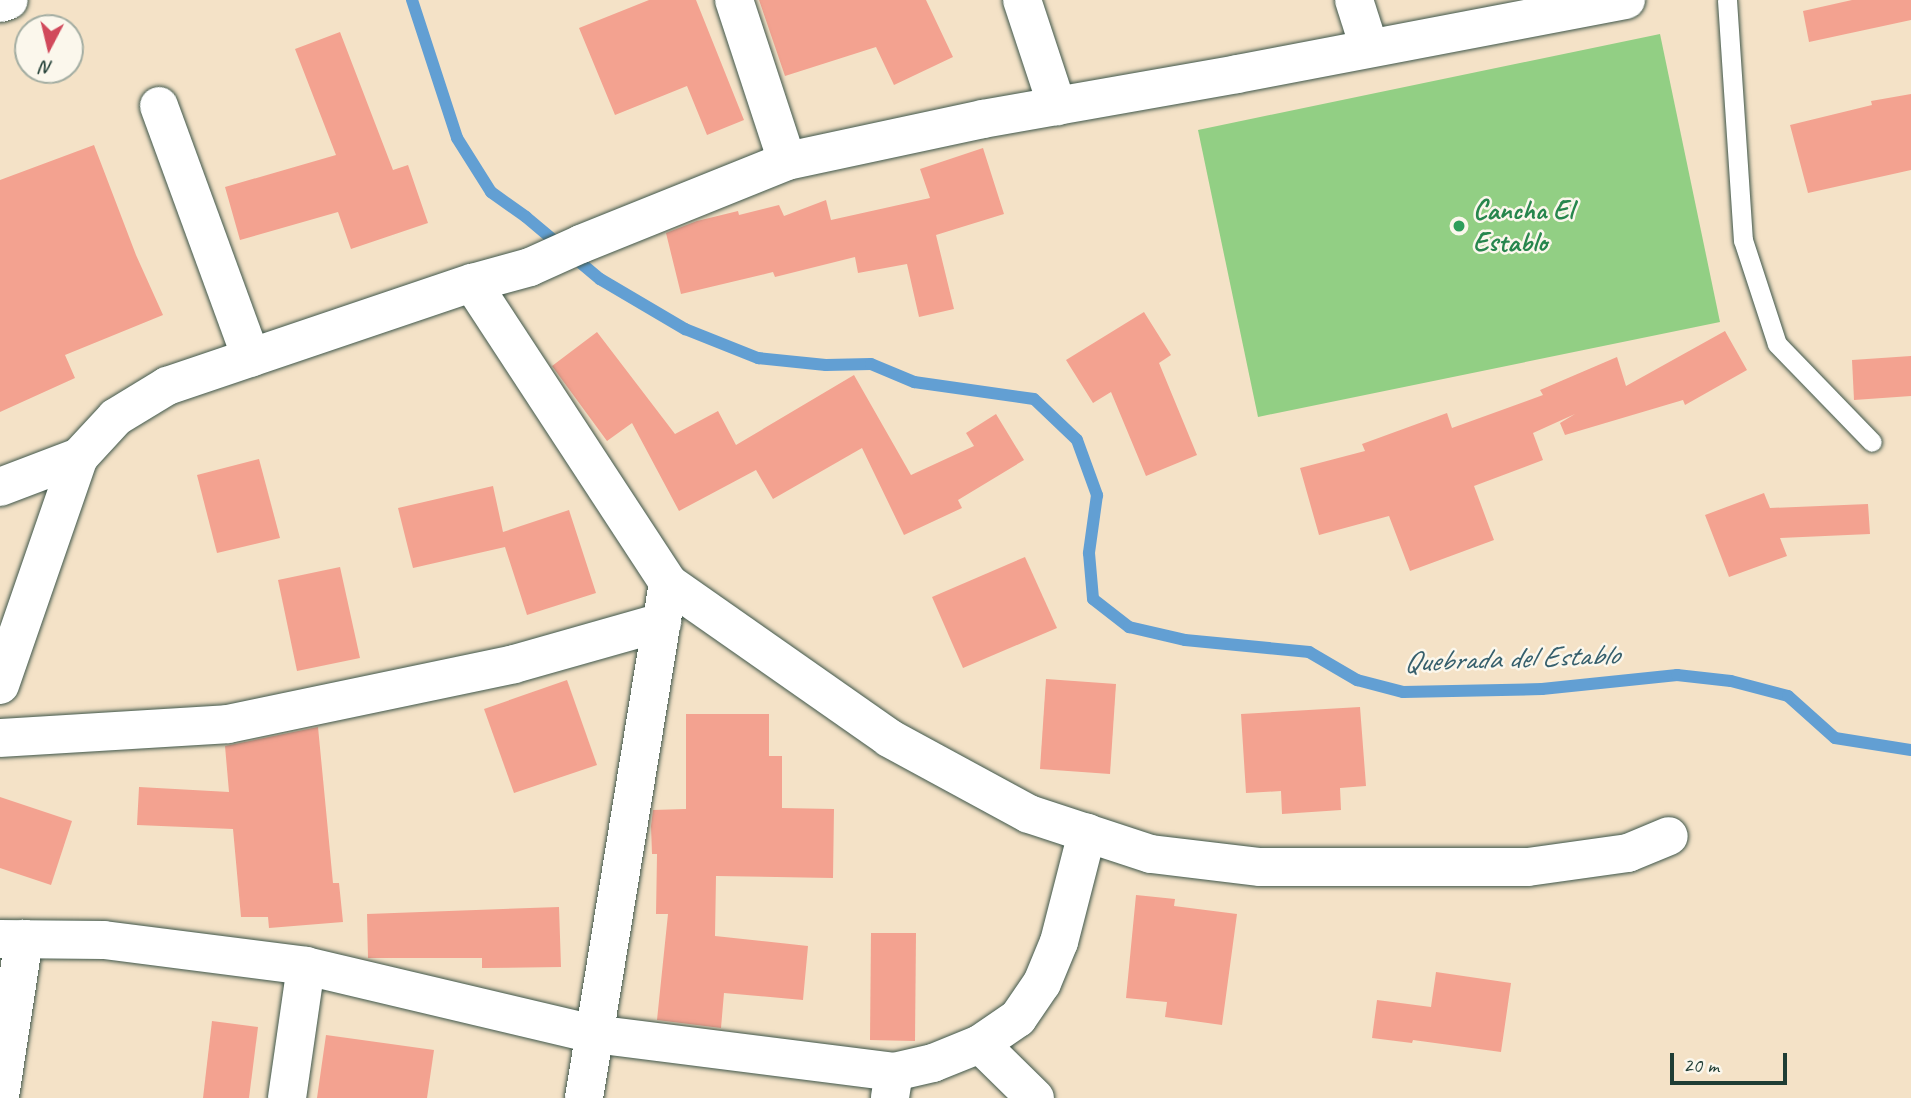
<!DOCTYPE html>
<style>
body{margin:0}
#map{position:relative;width:1911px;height:1098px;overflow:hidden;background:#f4e2c7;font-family:Caveat,sans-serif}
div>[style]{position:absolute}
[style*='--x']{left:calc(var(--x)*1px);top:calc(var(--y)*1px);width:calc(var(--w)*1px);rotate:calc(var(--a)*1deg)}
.green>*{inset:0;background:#92cf84}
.stream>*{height:12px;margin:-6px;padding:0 6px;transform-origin:6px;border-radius:6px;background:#629fd3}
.building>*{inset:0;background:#f3a290}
.roads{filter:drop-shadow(0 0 2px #3f564a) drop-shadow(0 0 2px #3f564a)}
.service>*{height:19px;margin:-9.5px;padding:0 9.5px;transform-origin:9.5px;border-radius:9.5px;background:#fff}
.minor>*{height:38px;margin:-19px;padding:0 19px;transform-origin:19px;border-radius:19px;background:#fff}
.tertiary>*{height:38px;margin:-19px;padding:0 19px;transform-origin:19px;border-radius:19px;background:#fff}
.dots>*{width:19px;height:19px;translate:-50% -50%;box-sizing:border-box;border:4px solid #fbf7ec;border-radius:50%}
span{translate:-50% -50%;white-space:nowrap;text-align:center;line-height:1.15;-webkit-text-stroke:5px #fbf7ec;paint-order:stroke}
.leisure-label{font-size:28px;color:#27864d;font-weight:700}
.left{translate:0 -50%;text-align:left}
.water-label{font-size:30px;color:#365f6c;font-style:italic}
.north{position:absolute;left:14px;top:14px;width:70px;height:70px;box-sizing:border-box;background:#fbf7ec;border:2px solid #a3ada2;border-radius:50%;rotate:187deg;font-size:19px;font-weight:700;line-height:28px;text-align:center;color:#1f3d34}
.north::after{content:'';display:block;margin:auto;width:24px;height:32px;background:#d1495b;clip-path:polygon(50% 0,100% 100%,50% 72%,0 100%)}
.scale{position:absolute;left:1670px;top:1053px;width:117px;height:32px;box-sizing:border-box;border:4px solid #1f3d34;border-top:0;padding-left:9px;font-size:21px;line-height:24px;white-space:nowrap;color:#1f3d34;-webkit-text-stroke:5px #fbf7ec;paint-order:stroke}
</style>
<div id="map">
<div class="green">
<i style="clip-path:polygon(1660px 34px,1720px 322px,1258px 417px,1198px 130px)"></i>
</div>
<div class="stream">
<i style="--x:412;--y:0;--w:145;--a:71.9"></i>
<i style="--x:457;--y:138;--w:64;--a:57.8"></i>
<i style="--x:491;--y:192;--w:43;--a:35.5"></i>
<i style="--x:526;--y:217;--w:97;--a:40"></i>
<i style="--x:600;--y:279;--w:99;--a:30.5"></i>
<i style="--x:685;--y:329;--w:79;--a:21.7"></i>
<i style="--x:758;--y:358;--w:68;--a:5.9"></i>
<i style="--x:826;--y:365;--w:45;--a:-1.3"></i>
<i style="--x:871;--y:364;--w:47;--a:22.7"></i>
<i style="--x:914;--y:382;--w:121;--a:8.1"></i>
<i style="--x:1034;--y:399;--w:59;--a:43.6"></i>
<i style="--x:1077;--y:440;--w:59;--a:70"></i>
<i style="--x:1097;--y:495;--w:59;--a:97.9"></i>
<i style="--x:1089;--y:553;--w:46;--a:85"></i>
<i style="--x:1093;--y:599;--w:46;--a:37.9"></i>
<i style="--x:1129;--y:627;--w:57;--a:13.1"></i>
<i style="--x:1185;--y:640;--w:125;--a:5.5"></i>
<i style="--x:1309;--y:652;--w:56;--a:30.3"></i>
<i style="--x:1357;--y:680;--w:48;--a:14.6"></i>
<i style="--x:1403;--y:692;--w:139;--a:-1.2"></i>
<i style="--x:1542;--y:689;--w:136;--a:-5.9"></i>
<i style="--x:1677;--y:675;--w:54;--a:6.3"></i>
<i style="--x:1731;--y:681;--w:59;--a:14.7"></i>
<i style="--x:1788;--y:696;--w:63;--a:41.8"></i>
<i style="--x:1835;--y:738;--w:77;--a:9"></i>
</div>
<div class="building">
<i style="clip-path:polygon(649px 0,696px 0,744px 120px,707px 135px,687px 86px,615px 115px,579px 28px)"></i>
<i style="clip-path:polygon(759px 0,926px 0,953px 57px,894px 85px,876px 47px,785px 76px)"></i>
<i style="clip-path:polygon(1852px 0,1911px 0,1911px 20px,1809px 42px,1803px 11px)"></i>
<i style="clip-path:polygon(340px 32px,393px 170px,408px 165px,428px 223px,351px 249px,338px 212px,240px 240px,225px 187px,336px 155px,295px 49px)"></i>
<i style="clip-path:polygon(1911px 94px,1911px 170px,1808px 193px,1790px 125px,1872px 105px,1871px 101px)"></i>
<i style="clip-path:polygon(94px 145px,136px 255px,163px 315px,65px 355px,75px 378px,0 412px,0 180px)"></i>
<i style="clip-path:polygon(983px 148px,1004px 214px,936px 235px,954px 309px,919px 317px,907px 264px,858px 273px,855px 257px,775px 277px,773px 272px,681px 294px,666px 233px,697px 221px,738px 211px,739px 215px,779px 205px,784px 216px,826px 200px,831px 220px,930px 198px,920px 169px)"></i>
<i style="clip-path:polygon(1144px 312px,1171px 355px,1159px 363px,1197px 455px,1146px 476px,1111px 392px,1093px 403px,1066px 360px)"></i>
<i style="clip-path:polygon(1725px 331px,1747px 370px,1685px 405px,1683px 400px,1565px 435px,1560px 423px,1575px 414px,1533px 433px,1543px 460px,1474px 486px,1494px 540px,1410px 571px,1389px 516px,1319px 535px,1300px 468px,1365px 451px,1362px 444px,1447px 413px,1452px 428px,1543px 395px,1540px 390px,1617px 357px,1626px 386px)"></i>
<i style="clip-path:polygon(597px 332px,675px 434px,718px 411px,736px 445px,854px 375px,911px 475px,974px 446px,966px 433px,996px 414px,1024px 460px,958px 500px,962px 508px,904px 535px,862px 448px,773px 499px,756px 470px,679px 511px,632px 423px,607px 441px,552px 366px)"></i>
<i style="clip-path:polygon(1911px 356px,1911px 396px,1854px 400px,1852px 360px)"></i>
<i style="clip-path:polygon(259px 459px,280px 538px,217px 553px,197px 475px)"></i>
<i style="clip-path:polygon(493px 486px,503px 532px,569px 510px,596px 593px,527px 615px,505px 547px,413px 568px,398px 508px)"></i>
<i style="clip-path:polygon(1764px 493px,1770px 508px,1868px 504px,1870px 534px,1780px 538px,1787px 556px,1729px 577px,1705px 515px)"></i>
<i style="clip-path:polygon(1025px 557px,1057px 628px,963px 668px,932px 597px)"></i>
<i style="clip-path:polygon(340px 567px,360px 658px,297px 671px,278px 580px)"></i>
<i style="clip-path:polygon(1046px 679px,1116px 684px,1110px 774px,1040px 769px)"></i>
<i style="clip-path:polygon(567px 680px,597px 765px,514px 793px,484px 709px)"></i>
<i style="clip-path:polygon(1360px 707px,1366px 786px,1340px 788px,1341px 810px,1282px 814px,1281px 791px,1246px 793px,1241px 714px)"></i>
<i style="clip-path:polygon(686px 714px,769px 714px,769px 756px,782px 756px,782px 808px,834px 809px,833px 878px,716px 876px,715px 936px,808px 946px,803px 1000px,724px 993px,721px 1028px,657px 1020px,668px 914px,656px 914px,657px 854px,652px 854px,651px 826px,653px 810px,686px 809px)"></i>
<i style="clip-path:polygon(318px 727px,333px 883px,339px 883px,343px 922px,269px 928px,268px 917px,241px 917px,233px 829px,137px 825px,139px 787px,229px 792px,225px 746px)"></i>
<i style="clip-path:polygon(0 797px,72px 821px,51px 885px,0 868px)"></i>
<i style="clip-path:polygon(1136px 895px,1175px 899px,1174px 906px,1237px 914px,1222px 1025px,1165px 1017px,1167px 1002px,1126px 998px)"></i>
<i style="clip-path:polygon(559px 907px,561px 967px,482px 968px,482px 958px,368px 958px,367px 914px)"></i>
<i style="clip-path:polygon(871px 933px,916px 933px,915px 1041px,870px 1040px)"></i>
<i style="clip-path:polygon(1436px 972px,1511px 983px,1501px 1052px,1413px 1040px,1412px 1043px,1372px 1038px,1377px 1000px,1431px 1007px)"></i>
<i style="clip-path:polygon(212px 1021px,258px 1027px,249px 1098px,203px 1098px)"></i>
<i style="clip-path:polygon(326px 1035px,434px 1050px,427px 1098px,317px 1098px)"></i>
</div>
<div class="roads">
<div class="service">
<i style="--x:1727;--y:0;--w:241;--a:86.2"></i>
<i style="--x:1743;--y:240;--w:109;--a:71.9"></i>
<i style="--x:1777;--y:344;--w:136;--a:45.9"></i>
</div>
<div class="minor">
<i style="--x:734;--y:0;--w:169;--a:71.8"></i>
<i style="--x:1022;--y:0;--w:112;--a:71.7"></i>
<i style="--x:1354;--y:0;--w:49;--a:72.3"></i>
<i style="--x:0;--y:3;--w:9;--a:-18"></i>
<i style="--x:159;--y:106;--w:268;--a:69.9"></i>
<i style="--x:472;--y:283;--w:358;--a:56.8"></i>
<i style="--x:0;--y:487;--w:85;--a:-20.8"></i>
<i style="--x:0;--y:738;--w:228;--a:-3.5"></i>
<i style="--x:228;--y:724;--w:292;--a:-11.8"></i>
<i style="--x:514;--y:664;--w:154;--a:-15.8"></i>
<i style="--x:0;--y:939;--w:104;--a:0.6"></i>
<i style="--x:104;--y:940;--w:204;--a:7.3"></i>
<i style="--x:306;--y:966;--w:296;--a:13.3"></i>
<i style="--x:594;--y:1034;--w:302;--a:7.2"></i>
<i style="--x:894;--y:1072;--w:26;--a:99"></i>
<i style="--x:980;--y:1044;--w:77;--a:44.5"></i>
<i style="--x:894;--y:1072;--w:40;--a:-13"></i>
<i style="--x:933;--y:1063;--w:51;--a:-22"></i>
<i style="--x:980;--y:1044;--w:46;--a:-34.4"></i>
<i style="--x:1018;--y:1018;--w:42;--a:-55.6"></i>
<i style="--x:1042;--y:983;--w:44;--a:-67.5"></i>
<i style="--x:1059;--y:942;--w:113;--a:-75.6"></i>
<i style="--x:0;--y:1096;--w:159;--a:-81.3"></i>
<i style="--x:287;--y:1098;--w:133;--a:-81.8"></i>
<i style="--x:584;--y:1098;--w:522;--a:-80.74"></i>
<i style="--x:668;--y:583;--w:270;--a:35"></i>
<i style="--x:889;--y:738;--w:159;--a:28.5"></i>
<i style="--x:1029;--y:814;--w:128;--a:18.2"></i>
<i style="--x:1151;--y:854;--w:110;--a:6.8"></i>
<i style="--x:1260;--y:867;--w:268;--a:0"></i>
<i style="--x:1528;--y:867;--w:101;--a:-8"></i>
<i style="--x:1628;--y:853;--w:44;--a:-22.5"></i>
</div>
<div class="tertiary">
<i style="--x:0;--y:685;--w:241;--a:-70.9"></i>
<i style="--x:79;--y:457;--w:54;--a:-47.2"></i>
<i style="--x:116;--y:417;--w:60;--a:-31.3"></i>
<i style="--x:167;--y:386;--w:322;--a:-18.7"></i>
<i style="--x:472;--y:283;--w:60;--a:-15.4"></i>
<i style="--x:530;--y:267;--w:56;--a:-24.3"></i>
<i style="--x:581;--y:244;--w:222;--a:-21.9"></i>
<i style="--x:787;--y:161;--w:200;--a:-12.1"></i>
<i style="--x:983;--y:119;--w:258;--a:-10"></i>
<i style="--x:1237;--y:74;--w:396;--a:-10.8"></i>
</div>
</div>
<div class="dots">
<i style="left:1459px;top:226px;background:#2e9e5b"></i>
</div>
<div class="leisure-label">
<span class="left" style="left:1473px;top:226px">Cancha El<br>Establo</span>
</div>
<div class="water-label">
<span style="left:1511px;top:658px;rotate:-2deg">Quebrada del Establo</span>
</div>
<div class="north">N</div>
<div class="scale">20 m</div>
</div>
